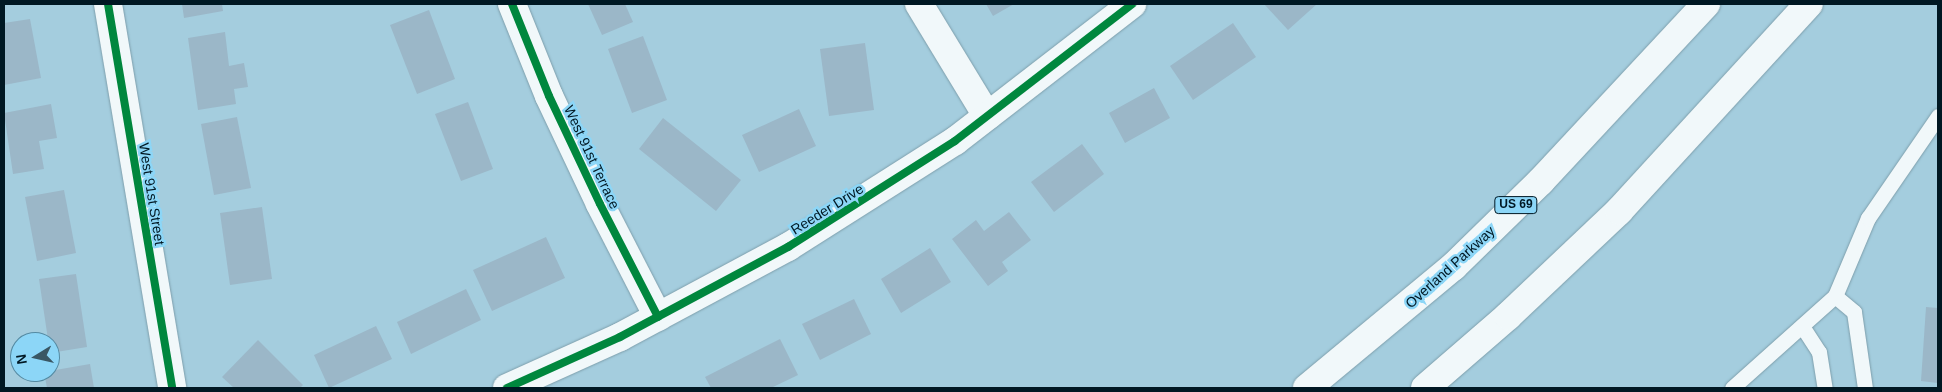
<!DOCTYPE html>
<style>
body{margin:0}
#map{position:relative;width:1942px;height:392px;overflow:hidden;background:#a4cdde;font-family:Helvetica,sans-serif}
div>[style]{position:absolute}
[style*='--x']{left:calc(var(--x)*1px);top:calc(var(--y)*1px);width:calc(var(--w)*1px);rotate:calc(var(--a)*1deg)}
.building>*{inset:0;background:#9bb7c8}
.roads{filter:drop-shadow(0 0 1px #7d9eab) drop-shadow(0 0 1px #7d9eab)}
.service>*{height:15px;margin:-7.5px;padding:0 7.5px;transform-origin:7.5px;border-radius:7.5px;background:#f1f8fa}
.minor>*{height:28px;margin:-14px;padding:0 14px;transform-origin:14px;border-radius:14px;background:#f1f8fa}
.tertiary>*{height:28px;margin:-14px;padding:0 14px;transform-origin:14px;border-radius:14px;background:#f1f8fa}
.motorway>*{height:28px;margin:-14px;padding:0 14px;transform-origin:14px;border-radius:14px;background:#f1f8fa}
.cycleway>*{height:8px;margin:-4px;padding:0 4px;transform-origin:4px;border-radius:4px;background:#00873e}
span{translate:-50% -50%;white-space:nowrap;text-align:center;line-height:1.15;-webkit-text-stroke:5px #8cd6f7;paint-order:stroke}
.shield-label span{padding:1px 4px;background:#8cd6f7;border:1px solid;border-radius:4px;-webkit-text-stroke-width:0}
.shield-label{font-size:12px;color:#001823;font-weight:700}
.street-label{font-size:14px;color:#001823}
.frame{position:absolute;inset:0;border:5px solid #001823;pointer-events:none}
.north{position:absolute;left:10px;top:332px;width:50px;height:50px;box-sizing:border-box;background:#8cd6f7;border:1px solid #548aa2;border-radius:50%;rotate:261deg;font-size:14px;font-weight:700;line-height:20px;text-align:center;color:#001823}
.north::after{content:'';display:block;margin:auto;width:18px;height:22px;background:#395764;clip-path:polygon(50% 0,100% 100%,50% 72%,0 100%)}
</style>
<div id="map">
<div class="building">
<i style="clip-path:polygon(182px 4px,222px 4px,223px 11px,184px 18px)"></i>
<i style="clip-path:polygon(588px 4px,625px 4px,633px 22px,602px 35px)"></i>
<i style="clip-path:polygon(986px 4px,1014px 4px,993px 16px)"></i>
<i style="clip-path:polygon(1264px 4px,1317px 4px,1288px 30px)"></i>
<i style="clip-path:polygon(429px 10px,455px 79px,417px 94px,390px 25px)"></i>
<i style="clip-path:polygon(30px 19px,41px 78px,4px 85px,4px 23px)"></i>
<i style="clip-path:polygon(1233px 23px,1256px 57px,1193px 100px,1170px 66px)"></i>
<i style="clip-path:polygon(225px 32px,229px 66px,244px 63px,248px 87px,234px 89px,236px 104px,198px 110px,188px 38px)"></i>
<i style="clip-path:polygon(643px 36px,667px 100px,632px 113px,608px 49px)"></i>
<i style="clip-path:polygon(865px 43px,874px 110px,829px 116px,820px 49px)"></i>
<i style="clip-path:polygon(1154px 88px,1170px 118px,1125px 143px,1109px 113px)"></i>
<i style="clip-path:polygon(468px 102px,493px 169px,461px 181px,435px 114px)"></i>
<i style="clip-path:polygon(51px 104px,57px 138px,39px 141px,44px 169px,13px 174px,4px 113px)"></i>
<i style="clip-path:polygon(799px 109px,816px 146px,759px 172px,742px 135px)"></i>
<i style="clip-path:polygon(237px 117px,251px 188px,214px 195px,201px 124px)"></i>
<i style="clip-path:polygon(663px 118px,741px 180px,716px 211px,639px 149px)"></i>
<i style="clip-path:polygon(1082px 144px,1104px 174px,1054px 212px,1031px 182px)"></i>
<i style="clip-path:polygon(64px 190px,76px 253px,37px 261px,25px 197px)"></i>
<i style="clip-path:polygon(262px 207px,272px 279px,230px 285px,220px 213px)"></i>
<i style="clip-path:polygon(1009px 212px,1031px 240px,1002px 262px,1008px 271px,988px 286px,952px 239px,976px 220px,984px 231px)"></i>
<i style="clip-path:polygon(546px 237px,565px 278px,492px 311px,473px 270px)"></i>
<i style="clip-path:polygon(930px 248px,951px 282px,901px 313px,881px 279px)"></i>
<i style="clip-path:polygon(76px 274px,87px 347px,50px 353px,39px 279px)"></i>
<i style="clip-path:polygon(466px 289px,481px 320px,411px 354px,397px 322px)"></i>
<i style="clip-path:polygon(854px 299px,871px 334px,820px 360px,802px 324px)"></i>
<i style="clip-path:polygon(1926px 307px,1938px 308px,1938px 383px,1921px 381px)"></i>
<i style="clip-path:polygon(376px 326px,392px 359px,329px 388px,314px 355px)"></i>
<i style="clip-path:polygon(780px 339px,798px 375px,771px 388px,711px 388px,705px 377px)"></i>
<i style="clip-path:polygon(258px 340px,303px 385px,300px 388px,234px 388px,222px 377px)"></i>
<i style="clip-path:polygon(90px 364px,94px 388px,47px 388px,44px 372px)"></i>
</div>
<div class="roads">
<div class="service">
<i style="--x:1835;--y:296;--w:25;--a:40"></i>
<i style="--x:1854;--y:312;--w:77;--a:81.8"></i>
<i style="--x:1802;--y:326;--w:31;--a:57"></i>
<i style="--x:1819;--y:352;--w:36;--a:81"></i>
<i style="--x:1732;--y:388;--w:138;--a:-41.8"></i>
<i style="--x:1835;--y:296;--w:85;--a:-67.1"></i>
<i style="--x:1868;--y:218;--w:124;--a:-55.5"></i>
</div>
<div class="minor">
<i style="--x:512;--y:4;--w:99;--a:68.1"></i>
<i style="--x:549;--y:96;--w:119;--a:64.7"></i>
<i style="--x:600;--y:204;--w:127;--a:62.8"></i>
<i style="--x:919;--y:4;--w:131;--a:58.7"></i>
<i style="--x:507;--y:388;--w:124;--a:-24.3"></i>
<i style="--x:620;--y:337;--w:191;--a:-28.2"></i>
<i style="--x:788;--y:247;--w:198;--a:-32.4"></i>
<i style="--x:955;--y:141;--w:224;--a:-37.7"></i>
</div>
<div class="tertiary">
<i style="--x:108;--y:4;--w:389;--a:80.5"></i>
</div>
<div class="motorway">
<i style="--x:1307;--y:388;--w:190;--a:-39.7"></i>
<i style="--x:1453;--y:267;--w:123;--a:-44.3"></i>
<i style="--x:1541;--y:181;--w:242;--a:-47"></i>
<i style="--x:1425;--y:388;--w:110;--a:-40.9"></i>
<i style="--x:1508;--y:316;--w:153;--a:-43.4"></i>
<i style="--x:1619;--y:211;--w:281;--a:-47.5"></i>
</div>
</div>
<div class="cycleway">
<i style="--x:108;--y:4;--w:389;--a:80.5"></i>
<i style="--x:512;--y:4;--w:99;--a:68.1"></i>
<i style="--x:549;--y:96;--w:119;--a:64.7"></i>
<i style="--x:600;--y:204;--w:127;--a:62.8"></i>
<i style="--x:507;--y:388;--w:124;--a:-24.3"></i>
<i style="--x:620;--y:337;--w:191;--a:-28.2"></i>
<i style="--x:788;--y:247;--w:198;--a:-32.4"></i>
<i style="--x:955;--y:141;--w:224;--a:-37.7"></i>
</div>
<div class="shield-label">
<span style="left:1516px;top:205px">US 69</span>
</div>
<div class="street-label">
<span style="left:592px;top:157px;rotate:65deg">West 91st Terrace</span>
<span style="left:152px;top:194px;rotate:81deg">West 91st Street</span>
<span style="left:827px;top:209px;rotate:-32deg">Reeder Drive</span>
<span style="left:1450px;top:267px;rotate:-42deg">Overland Parkway</span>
</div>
<div class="frame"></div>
<div class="north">N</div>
</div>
